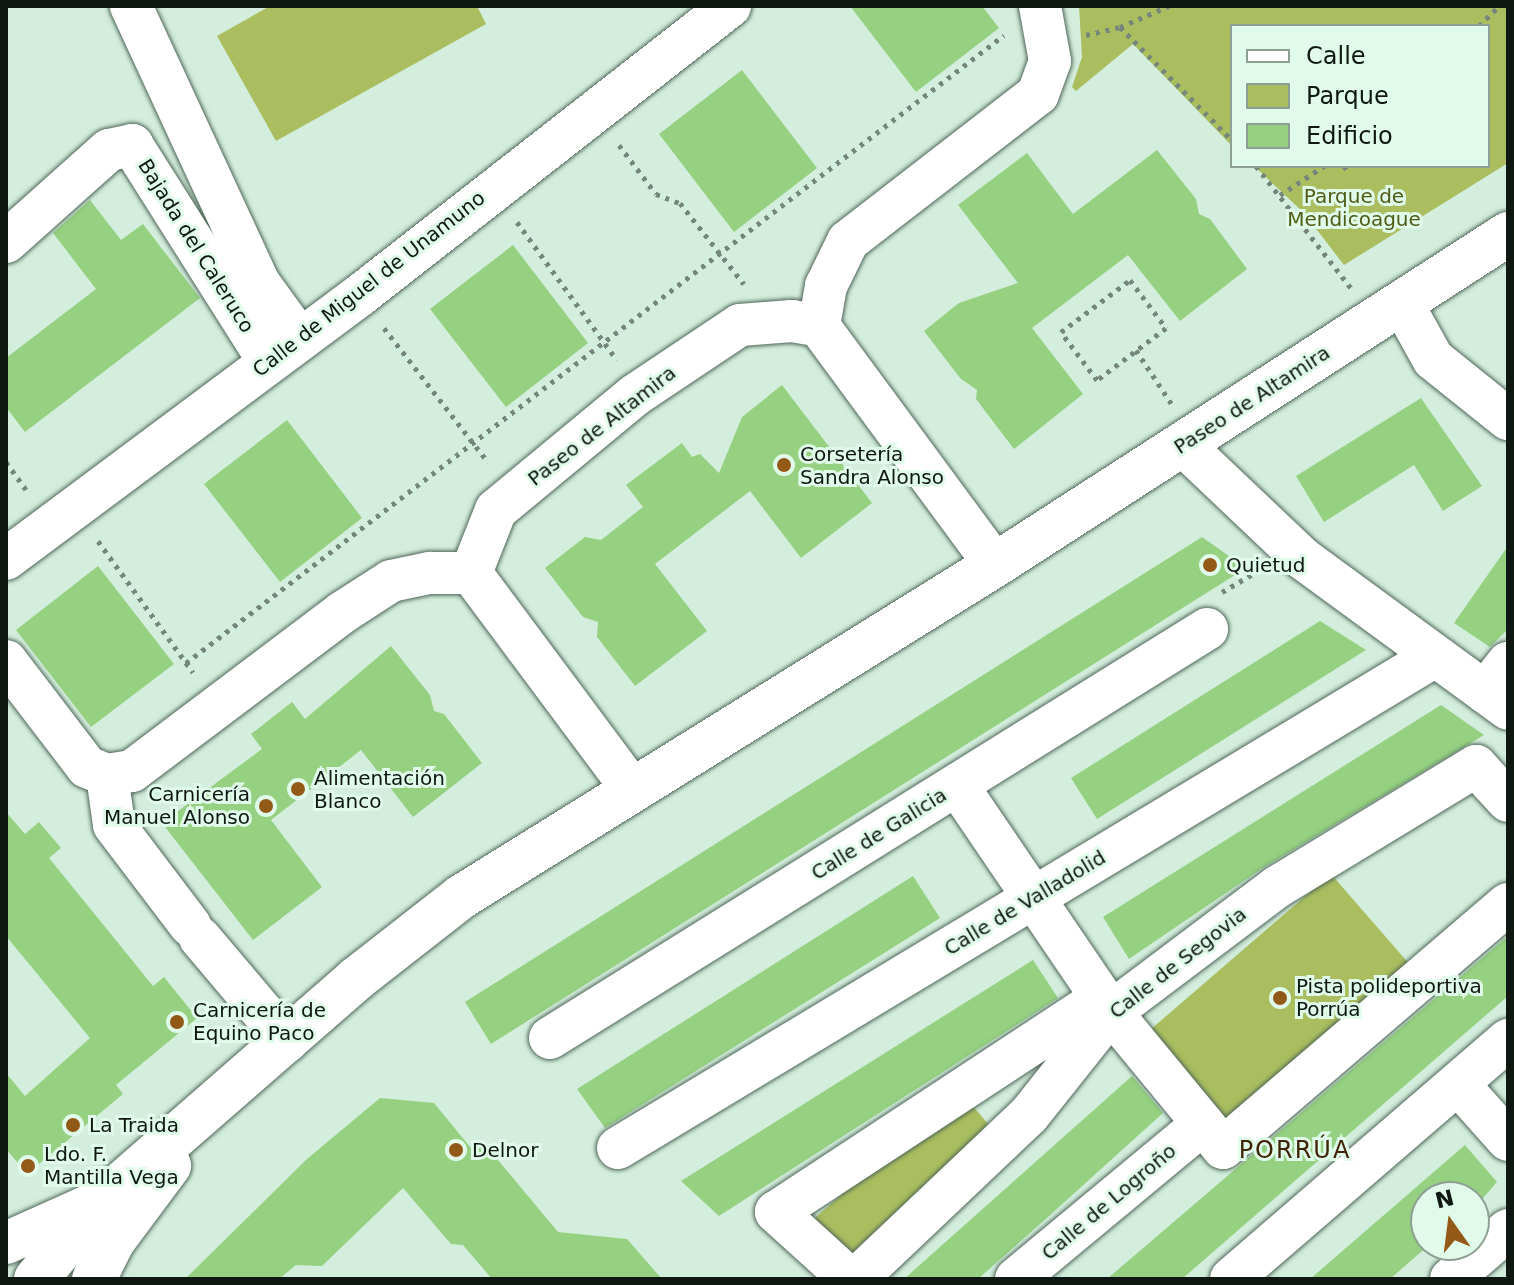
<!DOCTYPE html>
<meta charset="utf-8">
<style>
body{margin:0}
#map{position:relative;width:1514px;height:1285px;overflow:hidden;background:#d4eedd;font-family:"DejaVu Sans",sans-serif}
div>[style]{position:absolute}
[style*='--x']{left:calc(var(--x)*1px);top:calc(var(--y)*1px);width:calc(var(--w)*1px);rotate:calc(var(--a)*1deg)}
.green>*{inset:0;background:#aabe5f}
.building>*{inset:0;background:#95d181}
.path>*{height:5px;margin-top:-2.5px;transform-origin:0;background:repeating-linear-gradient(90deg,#75867b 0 4px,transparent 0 10px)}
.roads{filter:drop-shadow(0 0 2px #4f6658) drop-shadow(0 0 2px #4f6658)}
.minor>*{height:42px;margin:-21px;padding:0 21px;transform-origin:21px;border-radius:21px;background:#fff}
.major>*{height:44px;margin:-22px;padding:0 22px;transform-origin:22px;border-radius:22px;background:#fff}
.dots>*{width:22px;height:22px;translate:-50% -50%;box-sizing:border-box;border:4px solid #e1fbea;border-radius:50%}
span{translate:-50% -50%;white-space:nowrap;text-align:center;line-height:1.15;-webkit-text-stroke:6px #e1fbea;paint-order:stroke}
.park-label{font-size:20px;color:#4f5c16}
.street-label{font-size:20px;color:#0e1711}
.poi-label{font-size:20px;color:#0e1711}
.left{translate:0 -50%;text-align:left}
.right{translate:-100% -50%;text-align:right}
.quarter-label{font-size:24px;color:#3f2304;letter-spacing:2px}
.frame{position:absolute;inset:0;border:8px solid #0e1711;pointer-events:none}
.legend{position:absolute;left:1230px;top:24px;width:260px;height:144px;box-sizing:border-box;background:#e1fbea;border:2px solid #8da093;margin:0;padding:10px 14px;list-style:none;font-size:24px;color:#0e1711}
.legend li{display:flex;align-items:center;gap:16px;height:40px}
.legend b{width:40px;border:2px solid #8da093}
.north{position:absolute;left:1410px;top:1181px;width:80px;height:80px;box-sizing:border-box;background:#e1fbea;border:2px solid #8da093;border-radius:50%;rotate:346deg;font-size:22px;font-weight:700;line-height:32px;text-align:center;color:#0e1711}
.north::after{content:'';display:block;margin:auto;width:28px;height:36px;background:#935917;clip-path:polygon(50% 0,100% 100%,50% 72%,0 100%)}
</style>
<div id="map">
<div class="green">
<i style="clip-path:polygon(270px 6px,477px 6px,486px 24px,276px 141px,217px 36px)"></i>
<i style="clip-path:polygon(1079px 6px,1508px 6px,1508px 163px,1344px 265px,1304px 213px,1254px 166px,1488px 166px,1488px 26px,1232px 26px,1232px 146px,1133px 44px,1076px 91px,1072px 87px,1082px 57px)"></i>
<i style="clip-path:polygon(1331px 874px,1411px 966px,1229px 1122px,1150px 1030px)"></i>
<i style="clip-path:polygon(971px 1104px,989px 1125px,843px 1262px,810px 1222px,883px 1159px)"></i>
</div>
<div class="building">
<i style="clip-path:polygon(850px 6px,982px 6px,999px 28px,916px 92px)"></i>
<i style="clip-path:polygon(742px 70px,817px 168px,734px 232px,659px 134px)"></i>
<i style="clip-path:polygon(1157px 150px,1196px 199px,1199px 214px,1210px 219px,1247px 269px,1180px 321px,1128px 255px,1032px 328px,1083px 394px,1014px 449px,976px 399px,977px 390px,960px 378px,924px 331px,959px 303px,1018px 283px,958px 205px,1027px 153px,1073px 214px)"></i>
<i style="clip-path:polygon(90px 200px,121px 240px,143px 224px,200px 298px,25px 432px,6px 407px,6px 358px,96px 289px,53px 233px)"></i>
<i style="clip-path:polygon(513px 245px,588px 343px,506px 407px,430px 309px)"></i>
<i style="clip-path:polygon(782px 385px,872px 503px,801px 558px,750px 491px,655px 564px,707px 631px,635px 686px,597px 637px,598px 622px,583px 617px,545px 568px,585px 537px,601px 540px,643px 507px,626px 485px,682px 443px,692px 457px,700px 454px,719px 473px,742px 417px)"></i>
<i style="clip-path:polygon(1421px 398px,1482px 486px,1443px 511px,1414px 465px,1324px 522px,1296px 476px)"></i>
<i style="clip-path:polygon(287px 420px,362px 518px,280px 582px,204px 484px)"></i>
<i style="clip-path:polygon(1202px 537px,1246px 568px,491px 1044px,465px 1002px)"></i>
<i style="clip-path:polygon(1508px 546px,1508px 629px,1490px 647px,1454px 623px)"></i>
<i style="clip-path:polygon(98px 566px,174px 664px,91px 727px,16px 630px)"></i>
<i style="clip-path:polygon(1320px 621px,1366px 650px,1097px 819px,1071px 778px)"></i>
<i style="clip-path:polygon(391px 646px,430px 695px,434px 711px,444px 714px,482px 763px,413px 817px,361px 750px,271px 820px,322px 887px,253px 940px,162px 823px,262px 749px,251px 734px,292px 702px,305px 719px)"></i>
<i style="clip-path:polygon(1441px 705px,1484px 735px,1264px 867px,1129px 959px,1103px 917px)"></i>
<i style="clip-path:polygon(6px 812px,25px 834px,39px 822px,61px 848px,49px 858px,153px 986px,164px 977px,197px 1018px,116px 1085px,123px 1094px,27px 1174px,6px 1149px,6px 1073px,25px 1096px,90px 1038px,6px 936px)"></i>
<i style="clip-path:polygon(913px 876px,940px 918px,605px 1128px,577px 1089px)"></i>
<i style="clip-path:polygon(1508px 936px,1508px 996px,1182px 1279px,1107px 1279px)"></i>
<i style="clip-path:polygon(1033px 960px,1058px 998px,719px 1216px,681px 1181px)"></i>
<i style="clip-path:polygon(1132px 1076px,1163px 1113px,1049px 1216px,978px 1279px,904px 1279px)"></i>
<i style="clip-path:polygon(380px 1098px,434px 1103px,471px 1148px,478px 1141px,493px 1154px,558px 1232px,627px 1239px,662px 1279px,492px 1279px,463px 1245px,451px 1244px,403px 1188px,322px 1266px,296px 1265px,279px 1279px,185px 1279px,307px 1159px)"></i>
<i style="clip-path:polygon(1465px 1145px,1497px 1182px,1483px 1198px,1474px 1206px,1474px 1197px,1426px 1197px,1429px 1245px,1390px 1279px,1310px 1279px)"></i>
</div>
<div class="path">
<i style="--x:1479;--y:26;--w:28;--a:-45"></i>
<i style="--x:1120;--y:27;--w:159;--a:45.3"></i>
<i style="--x:1086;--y:35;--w:35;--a:-13"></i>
<i style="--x:1120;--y:27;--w:53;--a:-23.2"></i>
<i style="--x:619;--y:145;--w:61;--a:52.9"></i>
<i style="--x:656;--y:194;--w:26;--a:21"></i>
<i style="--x:680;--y:203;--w:103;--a:51.7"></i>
<i style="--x:1256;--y:166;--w:155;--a:52.1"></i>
<i style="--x:1344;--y:166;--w:9;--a:54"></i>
<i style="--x:1280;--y:195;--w:53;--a:-33.4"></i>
<i style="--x:517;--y:222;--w:170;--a:54.1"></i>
<i style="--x:1130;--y:280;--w:60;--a:53.1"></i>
<i style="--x:1166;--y:328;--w:86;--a:143"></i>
<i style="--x:1097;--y:380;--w:60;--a:-126.9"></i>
<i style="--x:1061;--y:332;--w:86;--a:-37"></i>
<i style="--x:384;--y:328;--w:170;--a:52.2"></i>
<i style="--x:1136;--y:350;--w:64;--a:56.6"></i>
<i style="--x:6;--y:462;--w:37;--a:54"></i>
<i style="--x:98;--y:541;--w:162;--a:54.1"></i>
<i style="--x:1222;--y:592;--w:42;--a:-30.3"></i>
<i style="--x:186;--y:663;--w:1031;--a:-37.51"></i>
</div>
<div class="roads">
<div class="minor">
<i style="--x:131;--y:6;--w:305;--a:65.2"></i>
<i style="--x:259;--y:283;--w:68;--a:54"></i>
<i style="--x:6;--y:242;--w:138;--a:-41.8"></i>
<i style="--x:109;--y:150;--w:24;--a:-12"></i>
<i style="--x:132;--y:145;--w:257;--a:57.7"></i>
<i style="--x:1402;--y:303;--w:64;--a:61"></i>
<i style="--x:1433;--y:359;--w:96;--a:38.7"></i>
<i style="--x:819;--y:326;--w:41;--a:-80.1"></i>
<i style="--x:826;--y:286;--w:50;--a:-63.9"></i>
<i style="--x:848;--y:241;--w:240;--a:-37.7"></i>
<i style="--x:1038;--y:94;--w:35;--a:-70"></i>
<i style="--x:1050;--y:61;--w:56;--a:-100.3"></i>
<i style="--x:1183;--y:445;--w:164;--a:43.5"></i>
<i style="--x:1302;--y:558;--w:255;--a:36.2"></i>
<i style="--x:6;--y:559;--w:440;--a:-36.7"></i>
<i style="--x:359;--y:296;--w:471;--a:-38"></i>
<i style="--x:471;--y:573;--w:68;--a:-68.4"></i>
<i style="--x:496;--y:510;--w:180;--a:-39.6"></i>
<i style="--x:635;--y:395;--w:126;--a:-33.7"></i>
<i style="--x:740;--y:325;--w:52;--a:-4.4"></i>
<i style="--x:792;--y:321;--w:27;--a:10"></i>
<i style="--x:819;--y:326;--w:297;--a:53.6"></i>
<i style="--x:471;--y:573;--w:269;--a:53.3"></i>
<i style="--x:6;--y:661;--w:133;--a:52.6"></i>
<i style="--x:87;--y:767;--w:22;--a:22"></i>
<i style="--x:107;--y:775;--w:25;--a:-9"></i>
<i style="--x:132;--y:771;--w:264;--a:-37"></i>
<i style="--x:343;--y:612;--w:57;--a:-32.9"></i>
<i style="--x:391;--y:581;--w:40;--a:-12"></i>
<i style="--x:430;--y:573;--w:41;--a:0"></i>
<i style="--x:1485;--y:692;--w:37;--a:-52"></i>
<i style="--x:107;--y:775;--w:50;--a:82"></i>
<i style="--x:114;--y:825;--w:126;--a:52.8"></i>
<i style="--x:957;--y:785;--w:274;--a:55.8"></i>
<i style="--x:1111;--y:1012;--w:176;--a:50.5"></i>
<i style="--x:1223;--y:1148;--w:375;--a:-40.6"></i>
<i style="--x:200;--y:938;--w:135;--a:49.8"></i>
<i style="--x:550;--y:1038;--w:774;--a:-31.9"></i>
<i style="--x:1458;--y:1084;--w:75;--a:48.2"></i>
<i style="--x:618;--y:1148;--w:950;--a:-31.05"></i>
<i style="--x:6;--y:1243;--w:107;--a:-24.2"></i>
<i style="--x:850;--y:1279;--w:100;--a:-137.8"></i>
<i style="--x:776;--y:1212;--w:390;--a:-33.3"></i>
<i style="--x:856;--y:1279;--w:238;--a:-43.5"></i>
<i style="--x:1029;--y:1115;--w:132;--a:-51.5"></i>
<i style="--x:1111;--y:1012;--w:208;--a:-37"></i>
<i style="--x:1277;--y:887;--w:233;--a:-31.3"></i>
<i style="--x:1476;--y:766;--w:47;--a:47.6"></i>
<i style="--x:1016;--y:1279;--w:243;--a:-39.7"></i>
<i style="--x:1231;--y:1279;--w:366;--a:-40.8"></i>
<i style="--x:1451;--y:1279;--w:75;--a:-40.7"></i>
</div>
<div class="major">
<i style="--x:36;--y:1279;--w:105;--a:-49.6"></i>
<i style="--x:104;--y:1199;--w:335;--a:-41.1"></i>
<i style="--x:356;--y:979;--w:133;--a:-38"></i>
<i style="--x:461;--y:897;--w:629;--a:-31.87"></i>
<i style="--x:995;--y:565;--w:611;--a:-32.83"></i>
<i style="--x:94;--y:1279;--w:42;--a:-63.4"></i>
<i style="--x:113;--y:1241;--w:94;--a:-53.3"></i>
</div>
</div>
<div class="dots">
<i style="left:784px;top:465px;background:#935917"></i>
<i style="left:1210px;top:565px;background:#935917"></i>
<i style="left:298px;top:789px;background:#935917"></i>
<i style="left:266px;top:806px;background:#935917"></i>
<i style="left:1280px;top:998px;background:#935917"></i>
<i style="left:177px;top:1022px;background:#935917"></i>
<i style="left:73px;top:1125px;background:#935917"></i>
<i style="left:456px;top:1150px;background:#935917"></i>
<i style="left:28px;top:1166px;background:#935917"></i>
</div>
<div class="park-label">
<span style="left:1354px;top:208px">Parque de<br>Mendicoague</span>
</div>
<div class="street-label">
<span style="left:196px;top:246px;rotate:58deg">Bajada del Caleruco</span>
<span style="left:369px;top:284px;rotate:-38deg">Calle de Miguel de Unamuno</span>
<span style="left:1252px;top:400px;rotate:-33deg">Paseo de Altamira</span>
<span style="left:602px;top:426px;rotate:-38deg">Paseo de Altamira</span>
<span style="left:879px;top:834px;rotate:-32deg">Calle de Galicia</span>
<span style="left:1025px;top:903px;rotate:-31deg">Calle de Valladolid</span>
<span style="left:1178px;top:963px;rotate:-38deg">Calle de Segovia</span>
<span style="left:1109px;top:1202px;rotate:-40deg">Calle de Logroño</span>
</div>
<div class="poi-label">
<span class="left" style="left:800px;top:466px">Corsetería<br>Sandra Alonso</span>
<span class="left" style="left:1226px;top:565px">Quietud</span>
<span class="left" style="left:314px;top:790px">Alimentación<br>Blanco</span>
<span class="right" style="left:250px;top:806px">Carnicería<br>Manuel Alonso</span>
<span class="left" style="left:1296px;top:998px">Pista polideportiva<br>Porrúa</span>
<span class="left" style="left:193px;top:1022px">Carnicería de<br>Equino Paco</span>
<span class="left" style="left:89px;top:1125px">La Traida</span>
<span class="left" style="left:472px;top:1150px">Delnor</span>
<span class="left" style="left:44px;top:1166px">Ldo. F.<br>Mantilla Vega</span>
</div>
<div class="quarter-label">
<span style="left:1295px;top:1151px">PORRÚA</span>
</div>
<div class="frame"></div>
<ul class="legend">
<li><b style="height:10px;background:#fff"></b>Calle</li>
<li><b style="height:22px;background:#aabe5f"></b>Parque</li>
<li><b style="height:22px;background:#95d181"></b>Edificio</li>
</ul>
<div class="north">N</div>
</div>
